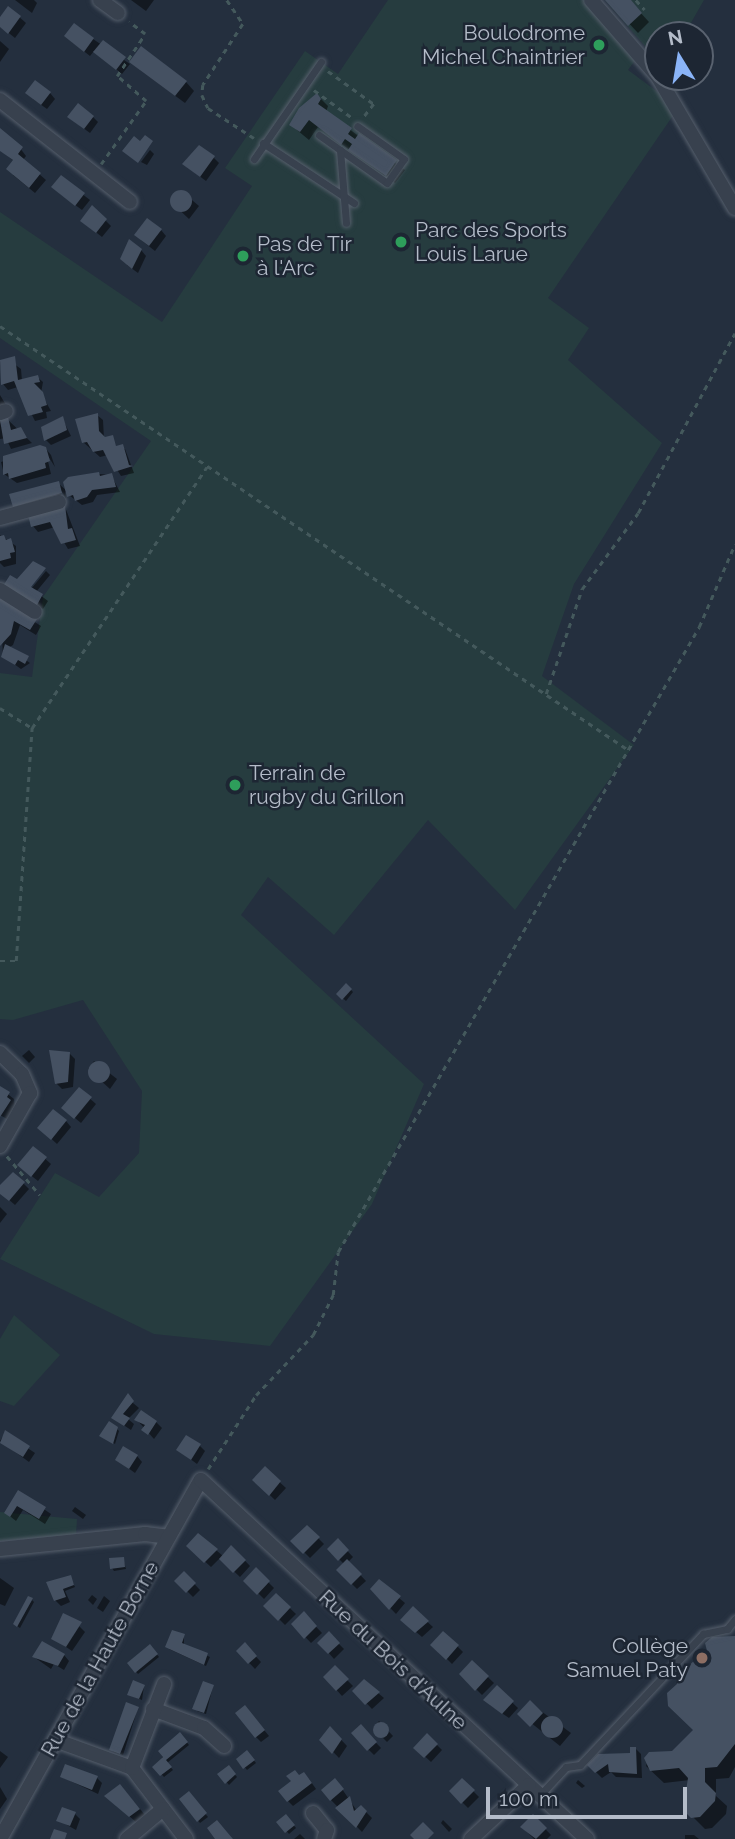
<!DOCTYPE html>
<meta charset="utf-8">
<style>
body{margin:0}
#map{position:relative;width:735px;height:1839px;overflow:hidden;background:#242f3e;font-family:Raleway,sans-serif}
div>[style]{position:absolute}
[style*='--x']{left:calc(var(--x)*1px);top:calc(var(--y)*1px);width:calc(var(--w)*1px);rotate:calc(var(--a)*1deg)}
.green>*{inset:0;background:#263c3f}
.shadow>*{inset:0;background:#0007}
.building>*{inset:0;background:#455162}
.round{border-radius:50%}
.path>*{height:2.5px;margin-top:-1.25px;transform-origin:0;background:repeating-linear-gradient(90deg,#44595c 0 5px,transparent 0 10px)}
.roads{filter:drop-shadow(0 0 2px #565f6c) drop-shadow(0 0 2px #565f6c)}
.service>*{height:7px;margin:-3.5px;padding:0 3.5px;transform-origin:3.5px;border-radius:3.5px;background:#38414e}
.minor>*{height:14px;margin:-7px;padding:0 7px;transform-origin:7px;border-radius:7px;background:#38414e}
.dots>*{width:19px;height:19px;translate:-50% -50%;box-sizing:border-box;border:4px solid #1d2633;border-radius:50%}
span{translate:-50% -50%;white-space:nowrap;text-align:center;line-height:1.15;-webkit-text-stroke:5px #1d2633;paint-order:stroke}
.poi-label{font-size:21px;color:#b4bcc9}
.right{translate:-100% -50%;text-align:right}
.left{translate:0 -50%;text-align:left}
.street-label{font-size:21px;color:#b4bcc9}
.north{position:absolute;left:644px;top:21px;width:70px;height:70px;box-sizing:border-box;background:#1d2633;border:2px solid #59626f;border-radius:50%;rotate:349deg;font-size:19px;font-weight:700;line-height:28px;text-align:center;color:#b4bcc9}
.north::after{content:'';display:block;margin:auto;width:24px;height:32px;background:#8ab4f8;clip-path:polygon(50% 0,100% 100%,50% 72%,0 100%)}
.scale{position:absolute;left:486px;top:1787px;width:201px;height:32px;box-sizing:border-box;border:4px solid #b4bcc9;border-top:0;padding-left:9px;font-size:21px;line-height:24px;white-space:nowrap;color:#b4bcc9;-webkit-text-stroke:5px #1d2633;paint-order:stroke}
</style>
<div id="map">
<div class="green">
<i style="clip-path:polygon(388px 0,584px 0,636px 59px,628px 70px,670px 101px,674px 114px,548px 298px,589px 328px,568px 360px,662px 443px,574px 584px,542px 676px,634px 745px,515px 910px,428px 820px,334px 935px,268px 877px,241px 915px,424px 1084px,372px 1204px,270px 1346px,154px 1334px,0 1259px,55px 1173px,99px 1197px,139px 1153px,142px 1091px,83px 1000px,13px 1020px,0 1019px,0 673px,32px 677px,43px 597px,151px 441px,0 338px,0 212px,162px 322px,252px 186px,225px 168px,305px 51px,338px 74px)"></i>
<i style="clip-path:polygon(605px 0,704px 0,684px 35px,658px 35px,658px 61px)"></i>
<i style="clip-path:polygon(14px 1315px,60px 1355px,14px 1406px,0 1401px,0 1339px)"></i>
<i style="clip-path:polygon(0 1512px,77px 1519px,76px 1535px,0 1541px)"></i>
</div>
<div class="shadow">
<i style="clip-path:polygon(15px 0,34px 0,37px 3px,32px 13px)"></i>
<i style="clip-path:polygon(131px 0,154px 0,146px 11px)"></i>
<i style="clip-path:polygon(607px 0,629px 0,649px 22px,638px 33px)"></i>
<i style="clip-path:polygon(9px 8px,26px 23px,15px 38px,0 26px)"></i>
<i style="clip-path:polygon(93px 39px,130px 64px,122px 74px,94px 51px,90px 56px,72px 42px)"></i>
<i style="clip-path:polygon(0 41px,9px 49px,0 62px)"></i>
<i style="clip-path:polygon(140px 70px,186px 82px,194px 91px,185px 103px)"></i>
<i style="clip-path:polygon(50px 93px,55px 99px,47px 109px,33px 99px)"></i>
<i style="clip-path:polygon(320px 98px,328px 106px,326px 112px,405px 170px,395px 183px,318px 127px,309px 140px,291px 125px)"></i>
<i style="clip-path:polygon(93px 117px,98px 122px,90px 133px,75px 122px)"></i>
<i style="clip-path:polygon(0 133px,20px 148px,26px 156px,23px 160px,46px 180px,35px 193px,13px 175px,14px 161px,0 150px)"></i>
<i style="clip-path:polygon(150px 150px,154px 154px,147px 165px,141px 162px)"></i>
<i style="clip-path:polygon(214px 158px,219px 163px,206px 181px,190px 169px)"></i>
<i style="clip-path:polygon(61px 178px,90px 200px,82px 210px,59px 193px)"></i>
<i style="clip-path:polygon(180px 190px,199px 206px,189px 219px,170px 201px)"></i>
<i style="clip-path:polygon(93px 208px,111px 226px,102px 237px,88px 226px)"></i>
<i style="clip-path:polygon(161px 230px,166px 236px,155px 251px,141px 240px)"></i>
<i style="clip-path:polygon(141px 250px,146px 256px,138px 273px,127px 265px)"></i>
<i style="clip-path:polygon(9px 360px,21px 369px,22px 381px,37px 377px,43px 382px,41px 393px,51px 411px,46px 412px,47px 418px,35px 421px,18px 387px,8px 390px,3px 384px,0 362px)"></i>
<i style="clip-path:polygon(0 395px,12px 415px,5px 417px,32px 443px,11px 449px,6px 438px,0 439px)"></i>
<i style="clip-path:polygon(97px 415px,103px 420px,104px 439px,110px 437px,117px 448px,125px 449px,134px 473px,121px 476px,108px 455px,100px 457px,83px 442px)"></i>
<i style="clip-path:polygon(62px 418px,71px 436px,51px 445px,46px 440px)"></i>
<i style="clip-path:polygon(46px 449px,51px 455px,55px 467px,46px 453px,51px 474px,17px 483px,4px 474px,1px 462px)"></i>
<i style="clip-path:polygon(99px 474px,111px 475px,120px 492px,97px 495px,93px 502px,82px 505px,65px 492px,66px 499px,59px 487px,62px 500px,20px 511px,14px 506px,58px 483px,68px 492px)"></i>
<i style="clip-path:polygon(65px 507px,80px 546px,68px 549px,55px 527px,38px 532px,33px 526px)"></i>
<i style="clip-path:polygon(0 535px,16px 546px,16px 564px,4px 567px,0 563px)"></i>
<i style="clip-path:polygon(46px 571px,50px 575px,36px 592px,48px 601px,43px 609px,11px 591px,26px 595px)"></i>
<i style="clip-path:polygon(0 600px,41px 626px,36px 635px,20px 625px,13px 645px,8px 648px,30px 663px,21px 669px,3px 656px)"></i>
<i style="clip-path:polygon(346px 985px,353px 992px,346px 1001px,338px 994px)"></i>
<i style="clip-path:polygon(29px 1050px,35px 1057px,29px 1063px,22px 1056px)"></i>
<i style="clip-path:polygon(51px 1052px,70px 1054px,75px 1059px,73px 1087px,62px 1089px,57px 1084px)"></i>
<i style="clip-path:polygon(94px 1061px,117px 1079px,110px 1089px,88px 1069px)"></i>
<i style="clip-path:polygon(0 1088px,14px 1099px,15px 1107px,7px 1119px,0 1115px)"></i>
<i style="clip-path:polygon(79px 1089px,96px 1104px,81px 1123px,69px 1113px)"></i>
<i style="clip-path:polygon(66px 1121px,71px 1127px,57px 1144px,45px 1133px)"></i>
<i style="clip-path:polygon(33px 1148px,51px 1164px,38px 1181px,24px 1170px)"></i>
<i style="clip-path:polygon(23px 1183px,29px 1189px,15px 1205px,0 1192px,0 1188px)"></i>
<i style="clip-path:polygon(0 1207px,7px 1214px,0 1223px)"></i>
<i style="clip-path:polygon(127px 1398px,139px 1408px,128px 1419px,134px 1424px,131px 1430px,113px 1418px)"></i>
<i style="clip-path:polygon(137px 1420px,156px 1422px,162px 1428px,154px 1439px)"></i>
<i style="clip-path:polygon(116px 1428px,119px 1431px,115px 1444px,104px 1437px)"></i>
<i style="clip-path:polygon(5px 1433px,35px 1453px,29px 1462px,0 1441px)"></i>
<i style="clip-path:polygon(200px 1446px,205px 1451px,197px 1464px,178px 1450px)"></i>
<i style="clip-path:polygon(137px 1456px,142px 1462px,135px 1473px,117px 1460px)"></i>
<i style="clip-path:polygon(265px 1469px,286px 1488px,275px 1500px,254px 1480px)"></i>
<i style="clip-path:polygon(19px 1492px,51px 1514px,45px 1524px,23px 1510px,16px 1521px,6px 1513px)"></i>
<i style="clip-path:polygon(75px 1507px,86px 1515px,83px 1519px,72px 1511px)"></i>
<i style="clip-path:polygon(307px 1527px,324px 1544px,310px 1558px,293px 1541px)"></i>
<i style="clip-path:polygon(198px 1535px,223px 1556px,232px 1547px,250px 1566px,240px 1577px,220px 1558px,211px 1567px,188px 1546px)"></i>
<i style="clip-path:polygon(338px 1541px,353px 1557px,348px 1562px,366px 1581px,357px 1589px,338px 1570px,344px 1564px,329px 1549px)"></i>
<i style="clip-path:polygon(123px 1559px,126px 1569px,114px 1571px,112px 1568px)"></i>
<i style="clip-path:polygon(256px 1570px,274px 1588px,264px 1599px,245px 1580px)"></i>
<i style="clip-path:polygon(184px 1573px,200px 1590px,193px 1597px,177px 1581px)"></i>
<i style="clip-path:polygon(70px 1577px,75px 1587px,65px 1591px,70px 1602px,61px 1606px,55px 1600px)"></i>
<i style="clip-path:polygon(0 1578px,14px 1588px,5px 1606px,0 1604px)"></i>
<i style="clip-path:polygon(372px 1589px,399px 1598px,405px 1603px,396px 1614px)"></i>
<i style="clip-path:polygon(92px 1595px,97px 1599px,93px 1605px,88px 1600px)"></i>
<i style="clip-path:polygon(276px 1595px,296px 1614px,285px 1625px,266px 1606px)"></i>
<i style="clip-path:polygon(104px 1596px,110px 1601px,103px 1612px,97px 1608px)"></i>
<i style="clip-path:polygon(32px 1600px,34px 1602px,20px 1628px,17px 1626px)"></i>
<i style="clip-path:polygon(413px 1609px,433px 1627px,422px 1637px,408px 1625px)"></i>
<i style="clip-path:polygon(304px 1614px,322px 1633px,311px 1643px,293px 1624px)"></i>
<i style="clip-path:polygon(79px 1626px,85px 1632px,72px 1651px,53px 1638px)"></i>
<i style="clip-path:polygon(444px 1633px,463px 1652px,452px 1664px,433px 1645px)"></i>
<i style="clip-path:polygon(329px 1634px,344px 1649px,334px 1659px,320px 1643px)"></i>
<i style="clip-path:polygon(184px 1636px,184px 1645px,210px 1657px,206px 1666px,169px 1649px)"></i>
<i style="clip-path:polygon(735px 1638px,735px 1767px,729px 1778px,716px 1779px,716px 1796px,727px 1806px,726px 1814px,712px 1828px,705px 1829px,685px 1809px,690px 1780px,664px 1783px,646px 1766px,650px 1754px,673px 1753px,695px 1730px)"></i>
<i style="clip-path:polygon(245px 1645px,261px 1662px,255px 1669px,238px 1651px)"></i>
<i style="clip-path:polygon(150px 1646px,159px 1657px,138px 1674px,129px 1663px)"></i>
<i style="clip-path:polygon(64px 1655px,69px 1661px,64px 1670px,54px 1664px,51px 1669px,34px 1657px)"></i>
<i style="clip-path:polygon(472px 1662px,494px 1683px,482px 1695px,461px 1674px)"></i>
<i style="clip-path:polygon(335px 1668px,353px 1686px,342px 1696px,325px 1677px)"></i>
<i style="clip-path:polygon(144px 1686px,142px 1700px,132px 1696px)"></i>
<i style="clip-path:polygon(213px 1686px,206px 1714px,197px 1711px)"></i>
<i style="clip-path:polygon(497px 1688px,518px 1708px,509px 1718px,490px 1705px)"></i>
<i style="clip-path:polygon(355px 1691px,378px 1693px,384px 1698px,372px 1709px)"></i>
<i style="clip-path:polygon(530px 1703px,571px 1733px,560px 1746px,520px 1714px)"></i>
<i style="clip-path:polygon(138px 1708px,123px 1755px,114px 1752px,111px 1750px)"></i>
<i style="clip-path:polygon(250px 1713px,269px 1736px,261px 1742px,256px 1737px)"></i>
<i style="clip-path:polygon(379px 1721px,393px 1736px,387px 1742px,373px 1728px)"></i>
<i style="clip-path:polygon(361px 1727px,381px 1748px,374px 1755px,353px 1734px)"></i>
<i style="clip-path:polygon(330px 1728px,347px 1746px,339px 1758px,321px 1739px)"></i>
<i style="clip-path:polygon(180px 1734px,189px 1745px,167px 1763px,173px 1770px,164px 1777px,155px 1767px)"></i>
<i style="clip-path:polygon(427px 1735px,442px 1750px,431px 1762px,416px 1748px)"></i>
<i style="clip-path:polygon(635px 1748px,641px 1754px,642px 1778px,616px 1777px,611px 1772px,602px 1778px,589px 1765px,632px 1755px)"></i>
<i style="clip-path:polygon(0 1751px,8px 1757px,0 1768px)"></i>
<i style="clip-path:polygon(247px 1752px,256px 1763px,247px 1770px,238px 1759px)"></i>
<i style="clip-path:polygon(228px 1767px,237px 1777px,229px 1785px,220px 1774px)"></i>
<i style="clip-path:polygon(62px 1777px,97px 1778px,102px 1783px,98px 1794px)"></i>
<i style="clip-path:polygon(299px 1777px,309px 1779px,316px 1789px,293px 1806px,288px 1801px)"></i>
<i style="clip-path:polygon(462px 1780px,479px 1797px,468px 1808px,451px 1791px)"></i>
<i style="clip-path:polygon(578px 1780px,585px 1786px,582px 1788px,576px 1783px)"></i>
<i style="clip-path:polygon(340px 1786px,357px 1811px,361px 1807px,372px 1818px,362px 1832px,331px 1800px)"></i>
<i style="clip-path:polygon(0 1787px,7px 1799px,0 1809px)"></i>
<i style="clip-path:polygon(125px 1791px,145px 1815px,136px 1822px,107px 1797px)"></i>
<i style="clip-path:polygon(188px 1794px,208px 1817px,200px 1823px,181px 1799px)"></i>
<i style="clip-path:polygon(75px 1814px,80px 1819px,76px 1830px,58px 1820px)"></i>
<i style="clip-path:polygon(286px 1816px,296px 1828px,289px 1834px,279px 1822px)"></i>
<i style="clip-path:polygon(533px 1816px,551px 1835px,547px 1839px,534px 1839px,522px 1827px)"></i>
<i style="clip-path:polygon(443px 1820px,452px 1829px,449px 1832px,441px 1823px)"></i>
<i style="clip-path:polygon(300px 1834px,305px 1839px,294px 1839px)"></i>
<i style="clip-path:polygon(685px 1835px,694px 1835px,699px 1839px,685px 1839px)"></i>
</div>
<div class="building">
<i style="clip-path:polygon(605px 0,631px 0,642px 13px,628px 26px)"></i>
<i style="clip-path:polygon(8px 6px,21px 16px,8px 34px,0 27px,0 17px)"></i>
<i style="clip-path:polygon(74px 23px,94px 38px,84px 52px,64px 36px)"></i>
<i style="clip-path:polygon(103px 40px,126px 57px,116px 70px,93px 52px)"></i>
<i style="clip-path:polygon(141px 46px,187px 81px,175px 96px,129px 62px)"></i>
<i style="clip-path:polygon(35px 80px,51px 92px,41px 105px,25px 93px)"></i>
<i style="clip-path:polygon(317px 93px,321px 99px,318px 104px,352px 128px,348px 134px,355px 139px,359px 133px,397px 160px,386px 176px,348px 150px,352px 144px,345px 139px,341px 145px,309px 120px,300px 132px,289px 125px,299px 108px)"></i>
<i style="clip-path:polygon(78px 103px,94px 116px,84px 129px,67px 117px)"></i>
<i style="clip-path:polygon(0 128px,23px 147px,18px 154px,41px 173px,29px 188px,6px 169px,13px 160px,0 151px)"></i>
<i style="clip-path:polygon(145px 135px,153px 141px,138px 163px,122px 151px,134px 136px,140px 141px)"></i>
<i style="clip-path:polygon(199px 145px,215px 156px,200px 177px,182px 164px)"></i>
<i style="clip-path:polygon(61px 175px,85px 193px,75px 206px,51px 187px)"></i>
<i class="round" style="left:170px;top:190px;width:22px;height:22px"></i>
<i style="clip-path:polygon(92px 205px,107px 219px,96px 233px,80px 221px)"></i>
<i style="clip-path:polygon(147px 218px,162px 229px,149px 246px,134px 235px)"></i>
<i style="clip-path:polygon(129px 239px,142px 249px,132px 269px,120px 259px)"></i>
<i style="clip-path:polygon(15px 356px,18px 380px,38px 375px,40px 382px,34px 383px,43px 392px,47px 405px,41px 407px,43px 412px,28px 416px,14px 381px,1px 385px,0 360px)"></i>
<i style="clip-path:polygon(98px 413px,99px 431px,105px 437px,113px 435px,116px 446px,123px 444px,129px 465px,133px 466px,114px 472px,103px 450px,93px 452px,87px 442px,82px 443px,75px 419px)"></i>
<i style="clip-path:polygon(63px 416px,67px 430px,44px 441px,41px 427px)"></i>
<i style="clip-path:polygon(8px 417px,11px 430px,21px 427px,27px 438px,4px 444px,0 420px)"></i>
<i style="clip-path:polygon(40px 445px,46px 447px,50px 461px,45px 463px,46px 468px,9px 479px,8px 473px,3px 475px,3px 456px)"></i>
<i style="clip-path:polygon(99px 472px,100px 476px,112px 473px,116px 487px,92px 490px,87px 497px,75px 501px,73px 495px,67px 497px,63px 482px,68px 477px)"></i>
<i style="clip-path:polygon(59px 481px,62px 493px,13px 507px,9px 494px)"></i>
<i style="clip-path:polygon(65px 505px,68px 529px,72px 528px,76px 540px,61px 544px,50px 522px,31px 527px,28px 515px)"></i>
<i style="clip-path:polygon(4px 535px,6px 540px,11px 538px,15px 552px,10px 553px,11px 558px,0 561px,0 536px)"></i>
<i style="clip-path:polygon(33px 561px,46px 568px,31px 587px,43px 594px,37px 605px,3px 586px,10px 575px,17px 579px)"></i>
<i style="clip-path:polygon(0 598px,37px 619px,30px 630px,14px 621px,11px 634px,0 646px)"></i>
<i style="clip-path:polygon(5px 644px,29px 656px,25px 664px,18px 660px,15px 665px,1px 657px)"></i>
<i style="clip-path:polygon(346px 983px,352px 989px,342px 1000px,336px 994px)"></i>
<i style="clip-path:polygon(49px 1050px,70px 1052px,68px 1082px,55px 1084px)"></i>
<i class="round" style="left:88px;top:1061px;width:22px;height:22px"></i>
<i style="clip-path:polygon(0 1086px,10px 1092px,7px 1097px,11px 1100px,0 1117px)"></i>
<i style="clip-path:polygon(79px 1087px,92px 1097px,74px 1119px,61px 1108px)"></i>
<i style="clip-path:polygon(53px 1109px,67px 1120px,51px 1140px,37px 1128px)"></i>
<i style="clip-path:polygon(33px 1146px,47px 1157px,31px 1177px,17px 1165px)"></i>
<i style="clip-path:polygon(13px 1172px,25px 1182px,9px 1201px,0 1194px,0 1185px)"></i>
<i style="clip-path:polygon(128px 1393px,134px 1401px,123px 1414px,130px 1418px,124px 1426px,111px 1418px)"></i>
<i style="clip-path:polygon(141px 1410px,157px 1421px,148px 1435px,141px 1430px,145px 1425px,134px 1420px)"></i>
<i style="clip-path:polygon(109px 1421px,118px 1427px,113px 1444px,99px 1436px)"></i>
<i style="clip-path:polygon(5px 1430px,30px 1446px,23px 1457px,0 1443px)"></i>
<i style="clip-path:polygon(186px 1435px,201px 1444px,191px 1460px,176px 1450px)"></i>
<i style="clip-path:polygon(123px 1446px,138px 1455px,129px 1469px,115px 1460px)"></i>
<i style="clip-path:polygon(265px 1466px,281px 1481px,269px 1496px,252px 1480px)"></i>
<i style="clip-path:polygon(18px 1490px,46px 1507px,39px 1519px,17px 1506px,10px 1517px,4px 1513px)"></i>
<i style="clip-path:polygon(307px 1525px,320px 1537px,303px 1554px,290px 1541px)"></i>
<i style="clip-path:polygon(198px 1533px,218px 1549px,204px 1563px,186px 1546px)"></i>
<i style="clip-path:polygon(338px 1538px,349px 1550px,338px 1561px,327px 1549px)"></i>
<i style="clip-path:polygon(231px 1545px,246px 1560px,233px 1573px,219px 1559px)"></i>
<i style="clip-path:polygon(124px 1557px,125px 1567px,110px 1569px,109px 1558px)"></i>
<i style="clip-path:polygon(347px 1559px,362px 1574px,351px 1585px,336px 1570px)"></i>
<i style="clip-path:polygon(256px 1567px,270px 1581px,257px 1595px,243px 1581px)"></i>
<i style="clip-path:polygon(184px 1571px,196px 1583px,186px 1593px,174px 1581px)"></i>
<i style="clip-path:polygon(71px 1575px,74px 1585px,63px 1589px,66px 1597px,54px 1601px,46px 1582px)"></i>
<i style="clip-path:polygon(379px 1579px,401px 1596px,389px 1610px,370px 1589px)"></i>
<i style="clip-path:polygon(276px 1593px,291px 1607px,278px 1621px,263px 1606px)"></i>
<i style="clip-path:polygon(28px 1596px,33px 1598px,17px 1627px,13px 1624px)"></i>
<i style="clip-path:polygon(413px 1606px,429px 1621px,415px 1633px,400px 1620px)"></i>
<i style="clip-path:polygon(304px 1611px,317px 1626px,304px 1639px,291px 1624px)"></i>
<i style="clip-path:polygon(63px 1613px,82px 1622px,66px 1647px,51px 1639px)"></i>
<i style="clip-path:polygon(172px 1630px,185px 1634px,182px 1643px,208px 1653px,204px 1665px,165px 1647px)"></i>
<i style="clip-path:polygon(329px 1631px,340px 1643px,328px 1654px,317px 1643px)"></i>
<i style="clip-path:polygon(443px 1631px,459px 1645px,446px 1660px,430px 1645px)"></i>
<i style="clip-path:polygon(735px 1636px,735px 1744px,717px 1767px,705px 1768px,705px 1782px,716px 1793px,715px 1801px,700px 1817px,691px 1818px,683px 1810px,688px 1778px,679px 1768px,650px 1771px,644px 1758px,649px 1752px,672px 1751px,693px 1730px,668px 1706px,667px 1693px,677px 1684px,676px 1675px,707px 1651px,705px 1643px,712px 1637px)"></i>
<i style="clip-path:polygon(42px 1641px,65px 1654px,58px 1666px,32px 1657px)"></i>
<i style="clip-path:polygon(245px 1642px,257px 1656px,248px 1664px,236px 1651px)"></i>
<i style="clip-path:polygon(150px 1644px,158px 1654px,135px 1673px,127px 1663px)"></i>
<i style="clip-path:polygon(472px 1660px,489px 1676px,475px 1691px,459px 1674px)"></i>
<i style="clip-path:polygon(335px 1665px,349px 1679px,336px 1691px,323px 1677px)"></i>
<i style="clip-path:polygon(364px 1679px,380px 1692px,365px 1705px,352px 1691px)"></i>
<i style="clip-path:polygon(133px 1680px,145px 1685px,139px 1699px,127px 1695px)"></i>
<i style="clip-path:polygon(203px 1681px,214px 1685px,204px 1713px,192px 1709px)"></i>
<i style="clip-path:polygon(497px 1685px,514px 1701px,502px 1714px,483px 1700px)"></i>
<i style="clip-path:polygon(530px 1700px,543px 1713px,530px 1727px,517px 1714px)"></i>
<i style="clip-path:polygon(126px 1702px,139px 1707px,120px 1754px,109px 1750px)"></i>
<i style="clip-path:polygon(245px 1705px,265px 1730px,255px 1738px,235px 1713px)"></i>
<i class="round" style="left:541px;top:1716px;width:22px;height:22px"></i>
<i class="round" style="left:373px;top:1722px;width:16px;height:16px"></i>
<i style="clip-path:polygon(361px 1724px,377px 1742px,367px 1751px,351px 1733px)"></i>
<i style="clip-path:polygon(330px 1726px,342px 1739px,332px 1754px,319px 1740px)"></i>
<i style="clip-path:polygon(180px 1732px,188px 1742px,166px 1760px,172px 1767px,160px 1776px,152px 1767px,163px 1757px,158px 1751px)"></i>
<i style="clip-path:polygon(427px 1733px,438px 1744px,424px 1758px,413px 1748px)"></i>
<i style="clip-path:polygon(630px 1747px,636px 1747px,637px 1774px,609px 1772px,608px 1764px,595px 1773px,587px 1765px,598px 1754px,630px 1753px)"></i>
<i style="clip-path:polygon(247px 1750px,255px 1760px,243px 1769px,236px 1759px)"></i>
<i style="clip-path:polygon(65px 1764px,98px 1776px,92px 1790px,60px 1777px)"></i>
<i style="clip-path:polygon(229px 1765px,236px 1774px,225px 1784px,217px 1774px)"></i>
<i style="clip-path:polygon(295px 1770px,299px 1775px,304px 1772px,312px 1783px,287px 1802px,278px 1791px,291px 1781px,286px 1776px)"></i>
<i style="clip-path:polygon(335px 1778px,344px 1789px,330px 1801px,321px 1790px)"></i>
<i style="clip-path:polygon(462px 1778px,475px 1790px,461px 1804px,449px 1791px)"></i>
<i style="clip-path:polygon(120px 1784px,140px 1809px,129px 1817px,104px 1796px)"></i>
<i style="clip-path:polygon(189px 1791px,207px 1813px,197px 1822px,179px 1799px)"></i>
<i style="clip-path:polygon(350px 1796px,354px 1811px,361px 1805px,367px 1811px,356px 1828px,335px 1808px)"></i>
<i style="clip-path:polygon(62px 1807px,76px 1812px,70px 1826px,56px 1821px)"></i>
<i style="clip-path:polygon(286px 1814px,295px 1825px,285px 1833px,276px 1822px)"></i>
<i style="clip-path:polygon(533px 1814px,547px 1828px,536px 1839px,520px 1827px)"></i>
<i style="clip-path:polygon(217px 1820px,227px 1832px,233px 1839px,215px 1839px,207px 1828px)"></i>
<i style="clip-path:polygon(423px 1822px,434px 1833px,428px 1839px,414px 1839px,410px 1835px)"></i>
<i style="clip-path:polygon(54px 1829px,67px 1833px,65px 1839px,50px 1839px)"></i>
</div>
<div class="path">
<i style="--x:227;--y:0;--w:29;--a:56"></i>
<i style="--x:243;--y:24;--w:73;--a:123.3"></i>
<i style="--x:203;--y:85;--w:10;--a:96"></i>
<i style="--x:202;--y:95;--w:14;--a:65"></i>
<i style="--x:208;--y:108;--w:55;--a:33.1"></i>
<i style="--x:636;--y:0;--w:13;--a:48"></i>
<i style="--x:328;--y:71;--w:57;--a:35.7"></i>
<i style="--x:374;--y:104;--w:18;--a:128"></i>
<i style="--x:314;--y:90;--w:46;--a:36.1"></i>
<i style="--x:101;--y:164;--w:77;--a:-54.5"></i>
<i style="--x:146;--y:101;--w:38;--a:-139"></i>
<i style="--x:117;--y:76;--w:50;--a:-56.3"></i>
<i style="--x:145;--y:34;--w:20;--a:-143"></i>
<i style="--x:0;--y:326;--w:756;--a:34.01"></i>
<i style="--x:546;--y:694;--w:111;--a:-71.1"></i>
<i style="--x:582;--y:589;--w:94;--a:-53.6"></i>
<i style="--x:638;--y:513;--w:204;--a:-61.7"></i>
<i style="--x:0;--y:708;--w:38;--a:32"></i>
<i style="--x:0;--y:961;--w:16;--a:0"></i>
<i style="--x:16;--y:961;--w:234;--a:-86.1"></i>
<i style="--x:32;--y:728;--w:314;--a:-56.2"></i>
<i style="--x:7;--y:1156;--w:51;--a:49.8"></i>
<i style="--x:208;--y:1469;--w:88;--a:-57"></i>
<i style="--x:256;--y:1395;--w:83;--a:-46.5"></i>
<i style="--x:313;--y:1335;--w:45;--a:-63.4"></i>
<i style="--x:333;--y:1295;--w:43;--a:-83.4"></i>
<i style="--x:338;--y:1252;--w:722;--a:-59.99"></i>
<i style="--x:699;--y:627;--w:90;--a:-66.6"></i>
</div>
<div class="roads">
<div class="service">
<i style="--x:319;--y:135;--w:83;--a:35.2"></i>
<i style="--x:387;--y:183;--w:29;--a:-55"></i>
<i style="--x:404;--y:159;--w:57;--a:-144.9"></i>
<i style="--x:263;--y:143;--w:109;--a:33.4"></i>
<i style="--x:340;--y:150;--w:73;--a:85.3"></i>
<i style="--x:254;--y:159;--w:118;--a:-55.4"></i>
<i style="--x:540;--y:1795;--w:38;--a:-47"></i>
<i style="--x:566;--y:1767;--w:14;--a:-8"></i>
<i style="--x:580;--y:1765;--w:180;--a:-46.8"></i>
<i style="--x:703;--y:1634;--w:25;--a:-12"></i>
<i style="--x:727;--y:1629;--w:13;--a:-51"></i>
</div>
<div class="minor">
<i style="--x:100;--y:0;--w:22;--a:36"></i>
<i style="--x:591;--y:0;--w:102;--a:49"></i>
<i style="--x:658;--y:77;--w:152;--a:59.6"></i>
<i style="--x:0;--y:100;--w:165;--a:38.1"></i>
<i style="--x:0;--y:413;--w:6;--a:-18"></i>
<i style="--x:0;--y:518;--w:61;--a:-15.2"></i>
<i style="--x:0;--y:590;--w:41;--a:32.2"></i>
<i style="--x:0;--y:1053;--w:30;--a:44"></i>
<i style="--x:22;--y:1074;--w:21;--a:67"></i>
<i style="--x:30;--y:1093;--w:61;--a:119.5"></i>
<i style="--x:0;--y:1549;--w:146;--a:-5.9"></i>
<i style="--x:145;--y:1534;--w:23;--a:7"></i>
<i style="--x:153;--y:1709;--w:54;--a:20.4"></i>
<i style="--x:204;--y:1728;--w:27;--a:42"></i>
<i style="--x:55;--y:1740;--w:82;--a:20"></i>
<i style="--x:132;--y:1768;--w:89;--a:52.7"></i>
<i style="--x:132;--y:1768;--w:90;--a:-69.1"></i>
<i style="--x:313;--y:1813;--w:22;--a:51"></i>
<i style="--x:327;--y:1830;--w:9;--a:108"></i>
<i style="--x:0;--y:1839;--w:411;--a:-60.8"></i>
<i style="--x:201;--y:1480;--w:527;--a:42.92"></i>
<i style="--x:127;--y:1839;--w:47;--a:-39.8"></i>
<i style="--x:471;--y:1839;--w:79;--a:-43"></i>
</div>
</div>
<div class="dots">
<i style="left:599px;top:45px;background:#2e9e5b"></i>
<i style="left:401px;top:242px;background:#2e9e5b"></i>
<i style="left:243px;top:256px;background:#2e9e5b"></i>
<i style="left:235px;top:785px;background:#2e9e5b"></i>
<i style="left:702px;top:1658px;background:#8d6e63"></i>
</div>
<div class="poi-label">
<span class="right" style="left:585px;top:45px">Boulodrome<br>Michel Chaintrier</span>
<span class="left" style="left:415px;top:242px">Parc des Sports<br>Louis Larue</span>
<span class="left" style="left:257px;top:256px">Pas de Tir<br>à l'Arc</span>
<span class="left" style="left:249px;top:785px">Terrain de<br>rugby du Grillon</span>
<span class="right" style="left:688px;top:1658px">Collège<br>Samuel Paty</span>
</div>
<div class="street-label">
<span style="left:100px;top:1659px;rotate:-61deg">Rue de la Haute Borne</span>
<span style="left:393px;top:1660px;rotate:43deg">Rue du Bois d'Aulne</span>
</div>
<div class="north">N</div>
<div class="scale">100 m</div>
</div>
